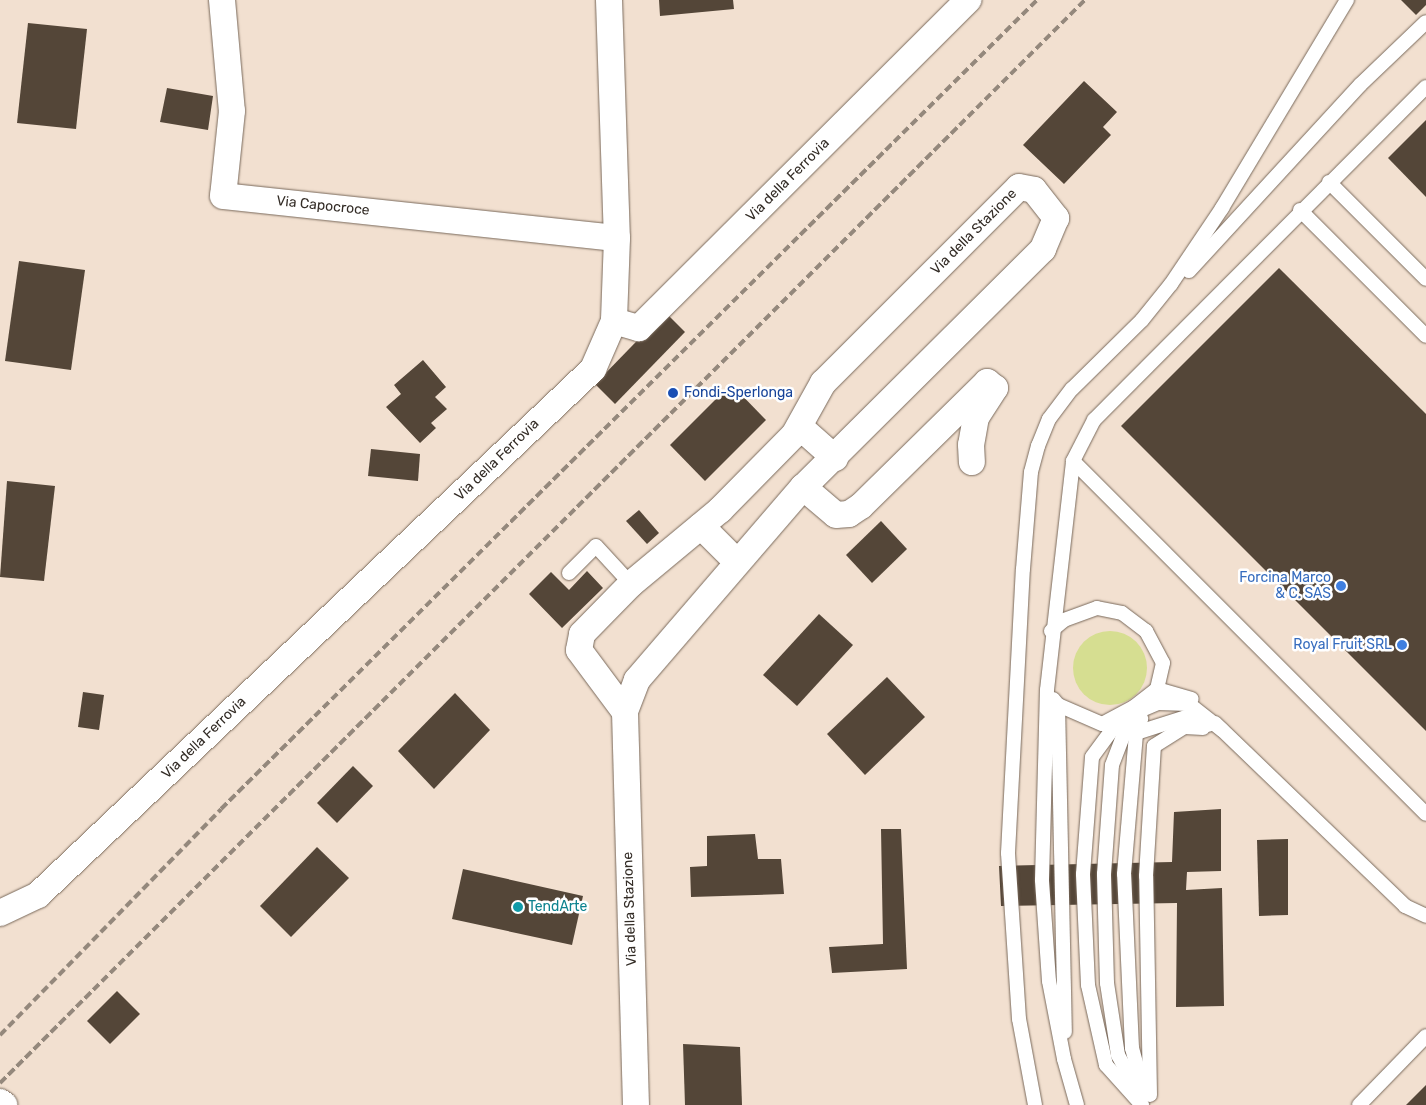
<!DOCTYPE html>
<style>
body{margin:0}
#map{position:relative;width:1426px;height:1105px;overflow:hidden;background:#f2e0d0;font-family:Rubik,sans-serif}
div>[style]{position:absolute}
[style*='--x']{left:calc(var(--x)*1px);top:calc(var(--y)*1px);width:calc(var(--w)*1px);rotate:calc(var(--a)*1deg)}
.green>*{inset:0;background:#d6de91}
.round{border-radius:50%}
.building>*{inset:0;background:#544638}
.roads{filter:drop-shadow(0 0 1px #79695b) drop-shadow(0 0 1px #79695b)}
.lane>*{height:14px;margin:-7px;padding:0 7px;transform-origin:7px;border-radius:7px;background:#fff}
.street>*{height:26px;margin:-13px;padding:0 13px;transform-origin:13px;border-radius:13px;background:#fff}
.secondary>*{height:28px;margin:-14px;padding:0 14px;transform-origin:14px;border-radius:14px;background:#fff}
.rail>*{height:4px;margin-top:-2px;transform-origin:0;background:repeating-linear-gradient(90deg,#94887c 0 8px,transparent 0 12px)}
.dots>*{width:14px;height:14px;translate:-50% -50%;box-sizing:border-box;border:2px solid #fff;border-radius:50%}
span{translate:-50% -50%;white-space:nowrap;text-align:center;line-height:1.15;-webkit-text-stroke:5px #fff;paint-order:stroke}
.street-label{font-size:14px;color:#332c26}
.transit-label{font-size:14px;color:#164399}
.left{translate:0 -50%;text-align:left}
.shop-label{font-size:14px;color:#366cbe}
.right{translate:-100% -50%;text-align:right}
.culture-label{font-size:14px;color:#0d838f}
</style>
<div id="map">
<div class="green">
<i class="round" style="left:1073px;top:631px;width:74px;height:74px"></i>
</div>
<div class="building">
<i style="clip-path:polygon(659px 0,733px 0,734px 9px,660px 16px)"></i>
<i style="clip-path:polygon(1401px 0,1426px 0,1426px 5px,1416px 15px)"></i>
<i style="clip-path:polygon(28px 23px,87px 29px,76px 129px,17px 123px)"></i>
<i style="clip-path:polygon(1084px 81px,1117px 112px,1103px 127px,1111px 135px,1064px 184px,1023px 145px)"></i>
<i style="clip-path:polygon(167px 88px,213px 96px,208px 130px,160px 122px)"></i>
<i style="clip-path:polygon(1426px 120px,1426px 197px,1388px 158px)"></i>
<i style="clip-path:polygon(19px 261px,85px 270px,71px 370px,5px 361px)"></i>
<i style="clip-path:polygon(1279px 268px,1426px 414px,1426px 731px,1121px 426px)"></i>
<i style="clip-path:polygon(665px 312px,685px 332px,615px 404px,595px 384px)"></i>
<i style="clip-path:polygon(423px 360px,446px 387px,435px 397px,447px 409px,431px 423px,436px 428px,420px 443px,386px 407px,401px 394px,394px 385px)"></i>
<i style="clip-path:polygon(731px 384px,766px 420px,705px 481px,670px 445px)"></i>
<i style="clip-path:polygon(371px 449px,420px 454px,418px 481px,368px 476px)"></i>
<i style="clip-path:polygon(7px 481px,55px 486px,44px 581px,0 577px)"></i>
<i style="clip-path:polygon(639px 510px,659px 533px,647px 544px,626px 521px)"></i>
<i style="clip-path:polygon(881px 521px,907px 549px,872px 583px,846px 555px)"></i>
<i style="clip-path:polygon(587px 571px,603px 588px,562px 628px,529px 594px,551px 572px,569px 590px)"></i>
<i style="clip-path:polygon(819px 614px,853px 645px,797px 706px,763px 675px)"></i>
<i style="clip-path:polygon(887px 677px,925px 717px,865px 775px,827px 734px)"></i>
<i style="clip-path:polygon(83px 692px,104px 695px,99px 730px,78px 727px)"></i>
<i style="clip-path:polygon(455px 693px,490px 730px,434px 789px,398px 751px)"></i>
<i style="clip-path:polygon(353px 766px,373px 786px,337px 823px,317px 803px)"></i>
<i style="clip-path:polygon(1221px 809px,1221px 871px,1187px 872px,1186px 890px,1222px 888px,1224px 1006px,1176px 1007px,1177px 903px,1001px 906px,999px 866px,1172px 862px,1174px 812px)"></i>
<i style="clip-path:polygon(881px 829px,901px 829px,907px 969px,832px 973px,829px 947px,883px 944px)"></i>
<i style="clip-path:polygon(755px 834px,758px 859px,781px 859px,784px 894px,691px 897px,690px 867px,707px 866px,707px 836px)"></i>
<i style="clip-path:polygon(1288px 839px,1288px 915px,1259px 916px,1257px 840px)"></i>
<i style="clip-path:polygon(317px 847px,349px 878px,291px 937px,260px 906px)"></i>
<i style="clip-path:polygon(463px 869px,583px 896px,572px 945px,452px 919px)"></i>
<i style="clip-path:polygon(117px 991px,140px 1014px,110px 1044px,87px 1021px)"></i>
<i style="clip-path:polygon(683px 1044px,740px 1047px,742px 1105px,685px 1105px)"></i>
<i style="clip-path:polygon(1426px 1085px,1426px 1105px,1406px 1105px)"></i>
</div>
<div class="roads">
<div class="lane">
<i style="--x:1329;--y:182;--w:137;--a:45"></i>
<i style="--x:1300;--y:210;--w:178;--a:45"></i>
<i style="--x:1189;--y:271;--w:253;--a:-47.4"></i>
<i style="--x:1360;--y:85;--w:91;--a:-43.7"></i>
<i style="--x:1073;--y:461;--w:499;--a:45"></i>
<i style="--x:569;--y:573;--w:38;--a:-45"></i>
<i style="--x:596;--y:546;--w:52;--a:47.4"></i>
<i style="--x:1051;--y:631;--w:17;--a:-40"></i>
<i style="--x:1064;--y:620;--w:35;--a:-20"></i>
<i style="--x:1097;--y:608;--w:25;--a:11"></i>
<i style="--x:1122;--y:613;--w:30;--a:37"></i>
<i style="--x:1146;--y:631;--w:36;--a:62"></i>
<i style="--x:1163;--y:663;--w:27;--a:103"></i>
<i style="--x:1157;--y:689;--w:29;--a:142"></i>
<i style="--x:1134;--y:707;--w:36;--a:152"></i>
<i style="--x:1102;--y:724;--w:48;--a:-156.6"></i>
<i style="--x:1058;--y:705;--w:8;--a:-130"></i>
<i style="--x:1157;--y:689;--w:36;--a:16"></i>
<i style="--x:1058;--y:705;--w:327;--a:88.8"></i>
<i style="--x:1215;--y:723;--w:264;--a:43.9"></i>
<i style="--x:1405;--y:906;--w:23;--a:25"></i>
<i style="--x:1144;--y:1092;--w:46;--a:-105.3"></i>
<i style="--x:1132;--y:1048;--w:174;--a:-92.6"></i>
<i style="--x:1124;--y:874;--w:142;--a:-85.1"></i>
<i style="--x:1136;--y:733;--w:52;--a:-17.7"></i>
<i style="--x:1186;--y:717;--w:24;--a:19"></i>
<i style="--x:1139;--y:1094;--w:44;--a:-118.3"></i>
<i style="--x:1118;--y:1055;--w:73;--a:-98.7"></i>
<i style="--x:1107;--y:983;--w:109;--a:-91.6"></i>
<i style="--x:1104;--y:874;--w:109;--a:-85.8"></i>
<i style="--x:1112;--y:765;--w:42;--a:-69"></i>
<i style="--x:1127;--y:726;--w:16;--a:-27"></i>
<i style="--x:1150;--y:1095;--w:219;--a:-91"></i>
<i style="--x:1146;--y:876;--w:130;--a:-86.5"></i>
<i style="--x:1154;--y:746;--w:36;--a:-32"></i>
<i style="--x:1185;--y:727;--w:18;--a:3"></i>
<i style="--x:1035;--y:1105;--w:87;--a:-100.5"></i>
<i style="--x:1019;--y:1019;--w:166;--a:-93.8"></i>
<i style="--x:1008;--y:853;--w:284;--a:-87"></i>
<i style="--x:1023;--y:569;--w:97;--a:-85.3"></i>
<i style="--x:1031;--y:472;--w:27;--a:-75"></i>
<i style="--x:1038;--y:446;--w:29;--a:-68"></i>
<i style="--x:1049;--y:419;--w:38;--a:-53"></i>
<i style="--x:1072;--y:389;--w:98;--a:-44.6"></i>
<i style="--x:1142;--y:320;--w:46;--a:-51.1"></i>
<i style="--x:1171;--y:284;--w:92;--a:-56.1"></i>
<i style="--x:1222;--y:208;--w:243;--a:-59"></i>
<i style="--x:1077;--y:1105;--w:48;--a:-105.8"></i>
<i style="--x:1064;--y:1059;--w:79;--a:-100.9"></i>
<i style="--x:1049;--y:981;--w:101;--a:-94"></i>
<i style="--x:1042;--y:880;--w:190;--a:-88.5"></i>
<i style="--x:1047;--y:690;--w:230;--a:-83.5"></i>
<i style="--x:1073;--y:461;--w:46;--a:-62.9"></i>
<i style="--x:1094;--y:420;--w:470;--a:-45.1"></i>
<i style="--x:1142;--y:1105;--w:54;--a:-132"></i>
<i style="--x:1106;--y:1065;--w:82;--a:-102.7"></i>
<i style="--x:1088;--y:985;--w:111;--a:-92.6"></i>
<i style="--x:1083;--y:874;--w:117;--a:-85.6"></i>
<i style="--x:1092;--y:757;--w:47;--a:-53.6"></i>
<i style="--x:1120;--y:719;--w:41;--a:-22.8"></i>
<i style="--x:1158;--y:703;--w:31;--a:2"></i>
<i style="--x:1189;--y:704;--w:42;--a:38.2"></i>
<i style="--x:1359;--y:1105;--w:96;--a:-45.8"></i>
</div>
<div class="street">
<i style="--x:222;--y:0;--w:111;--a:84.9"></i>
<i style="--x:232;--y:111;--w:85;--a:96"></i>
<i style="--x:223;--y:196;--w:396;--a:6.1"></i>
<i style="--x:609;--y:0;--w:238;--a:88.1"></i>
<i style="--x:617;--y:238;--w:83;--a:92.1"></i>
<i style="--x:800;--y:427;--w:47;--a:41.5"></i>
<i style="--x:803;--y:487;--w:43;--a:40.3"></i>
<i style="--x:836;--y:515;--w:13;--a:-4"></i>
<i style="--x:849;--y:514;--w:14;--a:-34"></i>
<i style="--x:861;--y:506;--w:177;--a:-44.5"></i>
<i style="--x:987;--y:382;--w:10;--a:37"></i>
<i style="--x:995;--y:388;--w:35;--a:123"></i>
<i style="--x:976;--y:417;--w:28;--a:100"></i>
<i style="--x:971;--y:445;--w:17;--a:87"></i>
<i style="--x:701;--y:526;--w:49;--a:45"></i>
<i style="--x:625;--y:712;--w:77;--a:-126.6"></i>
<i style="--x:579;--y:650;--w:16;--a:-79"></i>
<i style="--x:582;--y:634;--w:70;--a:-45.6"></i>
<i style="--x:631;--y:584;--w:116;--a:-39.7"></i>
<i style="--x:720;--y:510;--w:105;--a:-45.4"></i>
<i style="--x:794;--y:435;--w:60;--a:-60.9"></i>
<i style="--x:823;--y:383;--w:277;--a:-45"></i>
<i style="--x:1019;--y:187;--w:15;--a:11"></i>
<i style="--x:1034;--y:190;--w:36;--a:52"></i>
<i style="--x:1056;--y:218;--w:34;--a:113"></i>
<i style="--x:1043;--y:249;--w:338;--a:135.2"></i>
<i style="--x:803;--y:487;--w:255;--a:130.7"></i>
<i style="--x:637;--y:680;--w:34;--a:111"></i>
<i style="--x:625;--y:712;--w:393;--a:88.4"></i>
<i style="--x:0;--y:913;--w:42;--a:-25.3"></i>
<i style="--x:38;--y:895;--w:765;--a:-43.46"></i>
<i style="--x:593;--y:369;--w:52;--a:-66.4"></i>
<i style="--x:614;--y:321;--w:26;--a:16"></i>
<i style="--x:639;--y:328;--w:465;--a:-44.9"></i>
</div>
<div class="secondary">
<i style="--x:0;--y:1103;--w:4;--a:34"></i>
</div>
</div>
<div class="rail">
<i style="--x:0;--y:1035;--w:316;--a:-45.6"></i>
<i style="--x:221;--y:809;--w:1149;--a:-44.75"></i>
<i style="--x:0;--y:1083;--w:1533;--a:-44.95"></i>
</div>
<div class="dots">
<i style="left:673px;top:393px;background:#1a4fb4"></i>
<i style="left:1341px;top:586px;background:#3f7fe0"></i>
<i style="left:1402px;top:645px;background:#3f7fe0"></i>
<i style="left:518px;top:907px;background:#0f9aa8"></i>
</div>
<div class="street-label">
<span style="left:788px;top:180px;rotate:-45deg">Via della Ferrovia</span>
<span style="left:323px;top:206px;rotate:6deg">Via Capocroce</span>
<span style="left:974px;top:232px;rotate:-45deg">Via della Stazione</span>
<span style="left:497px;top:460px;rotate:-44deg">Via della Ferrovia</span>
<span style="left:204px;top:738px;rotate:-44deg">Via della Ferrovia</span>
<span style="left:630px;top:909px;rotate:-92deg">Via della Stazione</span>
</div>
<div class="transit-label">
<span class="left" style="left:684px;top:393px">Fondi-Sperlonga</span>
</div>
<div class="shop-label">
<span class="right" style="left:1331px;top:586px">Forcina Marco<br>&amp; C. SAS</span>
<span class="right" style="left:1392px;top:645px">Royal Fruit SRL</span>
</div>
<div class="culture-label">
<span class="left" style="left:528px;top:907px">TendArte</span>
</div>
</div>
